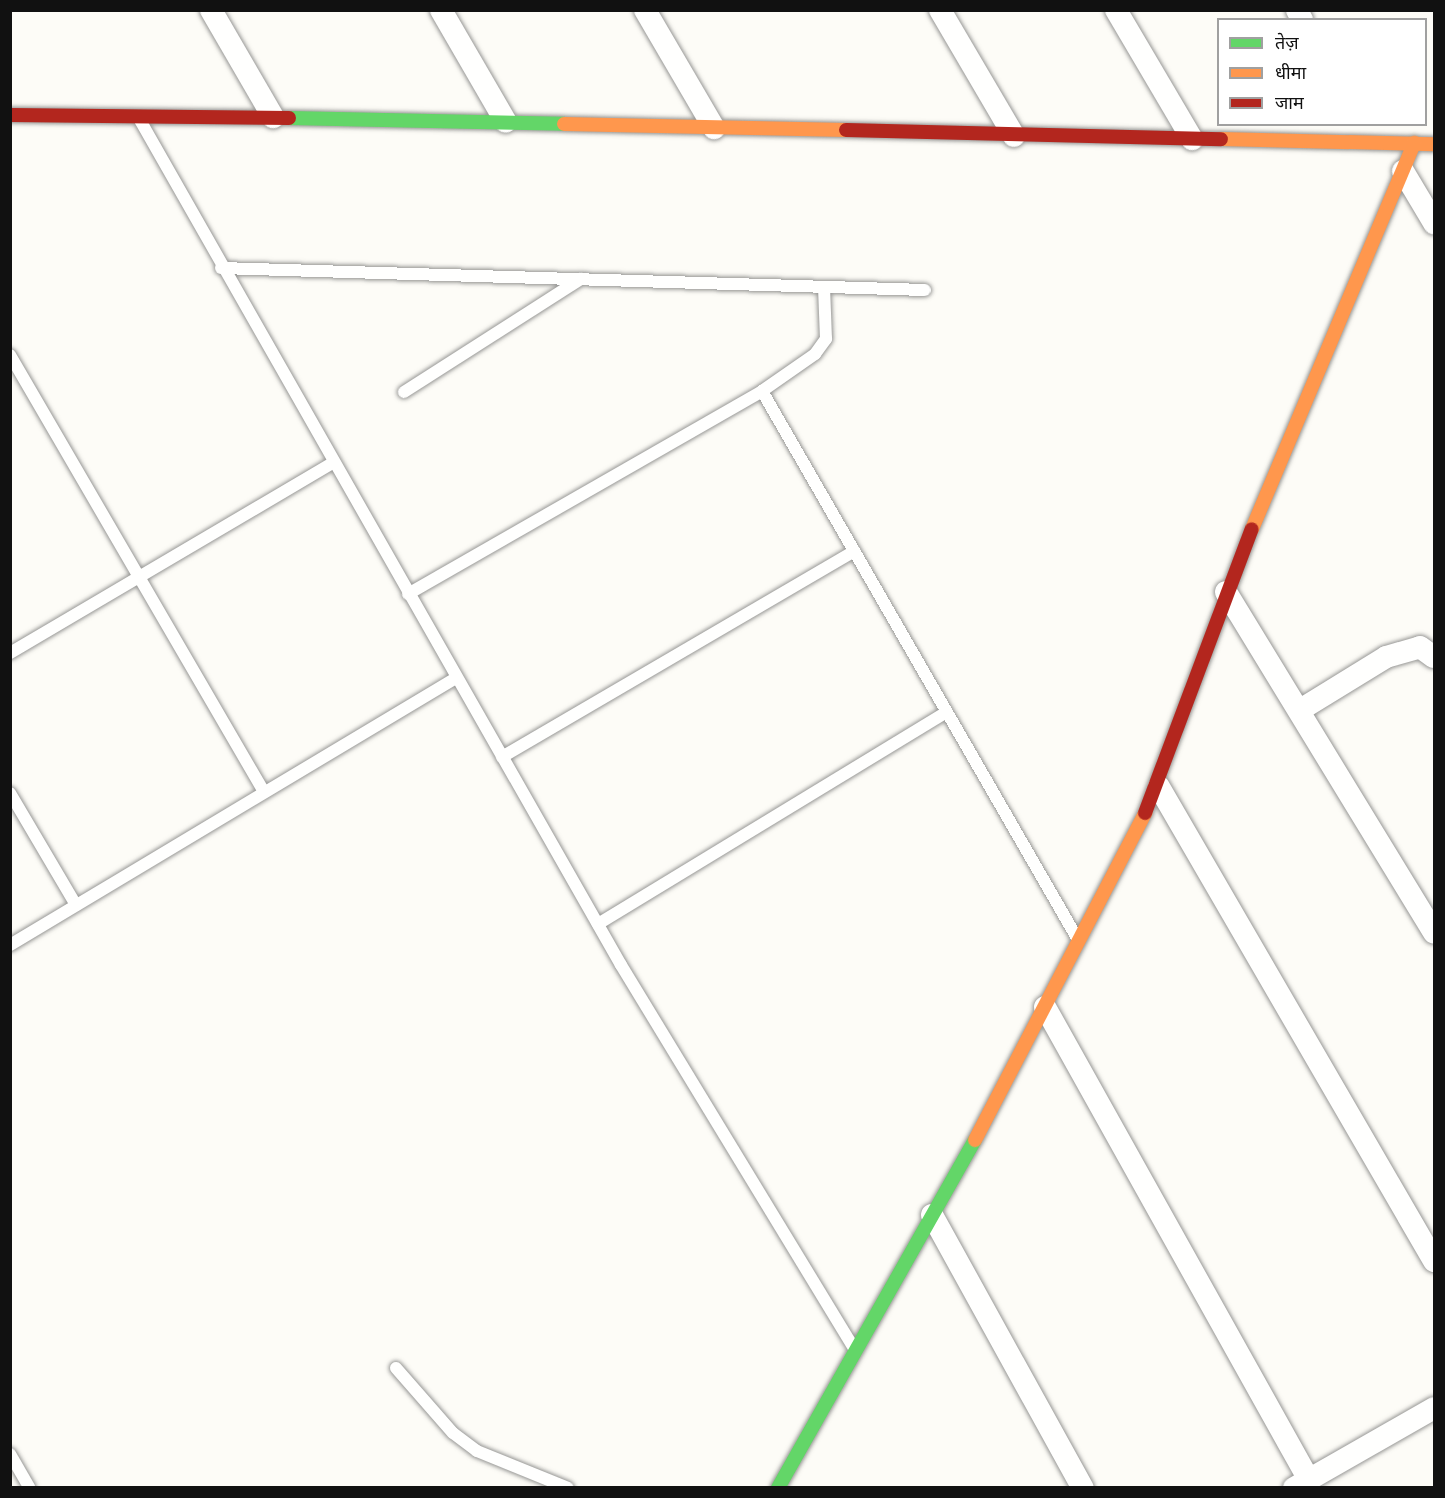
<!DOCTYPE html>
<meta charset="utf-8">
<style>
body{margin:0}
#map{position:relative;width:1445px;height:1498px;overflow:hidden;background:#fdfcf7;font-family:"IBM Plex Serif","Noto Sans Devanagari",serif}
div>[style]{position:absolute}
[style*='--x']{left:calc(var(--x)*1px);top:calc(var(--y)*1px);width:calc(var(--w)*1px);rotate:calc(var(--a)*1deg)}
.roads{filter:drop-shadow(0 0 2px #979795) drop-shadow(0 0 2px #979795)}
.lane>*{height:12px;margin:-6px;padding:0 6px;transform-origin:6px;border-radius:6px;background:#fffffe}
.street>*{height:22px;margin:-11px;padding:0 11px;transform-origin:11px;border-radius:11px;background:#fffffe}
.fast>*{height:14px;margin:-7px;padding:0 7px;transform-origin:7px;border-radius:7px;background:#63d668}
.slow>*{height:14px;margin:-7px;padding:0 7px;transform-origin:7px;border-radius:7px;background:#ff974d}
.jam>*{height:14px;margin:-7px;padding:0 7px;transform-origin:7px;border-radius:7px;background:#b3261e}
span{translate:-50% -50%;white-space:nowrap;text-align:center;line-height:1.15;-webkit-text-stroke:6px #fff;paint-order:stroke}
.frame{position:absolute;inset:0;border:12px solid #111;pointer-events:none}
.legend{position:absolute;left:1217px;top:18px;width:210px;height:108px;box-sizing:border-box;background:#fff;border:2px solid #a0a0a0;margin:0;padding:8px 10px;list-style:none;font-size:18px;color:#111}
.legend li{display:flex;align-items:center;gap:12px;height:30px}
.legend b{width:30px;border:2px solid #a0a0a0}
</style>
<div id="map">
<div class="roads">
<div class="lane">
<i style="--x:140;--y:120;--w:972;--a:60.35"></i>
<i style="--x:621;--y:965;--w:447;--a:58.7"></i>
<i style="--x:221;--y:268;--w:704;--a:1.79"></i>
<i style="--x:10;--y:355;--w:505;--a:59.83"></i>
<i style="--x:762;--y:391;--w:631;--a:60.06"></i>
<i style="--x:404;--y:392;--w:210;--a:-32.6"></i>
<i style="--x:408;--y:594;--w:408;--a:-29.8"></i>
<i style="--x:762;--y:391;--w:65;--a:-34.9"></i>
<i style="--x:815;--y:354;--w:19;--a:-54"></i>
<i style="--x:826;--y:339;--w:52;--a:-92.2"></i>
<i style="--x:10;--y:653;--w:374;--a:-30.5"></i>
<i style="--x:502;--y:757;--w:408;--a:-30.3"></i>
<i style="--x:10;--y:793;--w:130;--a:59.5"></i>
<i style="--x:598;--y:924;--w:408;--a:-31.3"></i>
<i style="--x:10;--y:945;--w:520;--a:-30.91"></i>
<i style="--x:396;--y:1368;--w:86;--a:48.8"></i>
<i style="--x:453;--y:1433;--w:30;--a:37"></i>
<i style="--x:477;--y:1451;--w:98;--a:22.1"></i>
<i style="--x:10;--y:1454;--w:39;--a:60"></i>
</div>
<div class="street">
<i style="--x:211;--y:10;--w:124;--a:59.9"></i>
<i style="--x:441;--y:10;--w:129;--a:59.9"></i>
<i style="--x:645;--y:10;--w:137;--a:59.7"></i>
<i style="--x:940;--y:10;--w:146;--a:59.6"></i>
<i style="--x:1116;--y:10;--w:150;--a:59.5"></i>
<i style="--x:1297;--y:10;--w:11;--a:63"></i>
<i style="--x:1403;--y:171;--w:61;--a:59.2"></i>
<i style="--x:1226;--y:592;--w:399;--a:58.6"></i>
<i style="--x:1300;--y:710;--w:101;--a:-31.6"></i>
<i style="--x:1386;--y:657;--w:35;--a:-16"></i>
<i style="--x:1420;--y:647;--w:17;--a:36"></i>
<i style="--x:1159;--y:787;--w:548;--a:59.88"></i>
<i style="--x:1045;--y:1007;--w:542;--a:60.83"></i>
<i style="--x:932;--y:1215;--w:312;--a:61.1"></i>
<i style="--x:1294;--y:1488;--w:161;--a:-29.7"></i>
</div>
<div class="fast">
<i style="--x:289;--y:118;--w:275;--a:1.2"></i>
<i style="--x:778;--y:1488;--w:400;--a:-60.5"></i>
</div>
<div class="slow">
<i style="--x:564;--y:124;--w:282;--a:1.2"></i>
<i style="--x:1221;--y:139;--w:212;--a:1.4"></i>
<i style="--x:1252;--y:529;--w:419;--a:-67.2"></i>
<i style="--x:975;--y:1140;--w:369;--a:-62.5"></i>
</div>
<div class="jam">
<i style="--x:10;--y:115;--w:279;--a:0.6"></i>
<i style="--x:846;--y:130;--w:375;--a:1.4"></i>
<i style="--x:1145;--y:813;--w:303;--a:-69.4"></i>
</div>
</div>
<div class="frame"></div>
<ul class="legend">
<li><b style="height:8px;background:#63d668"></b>तेज़</li>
<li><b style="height:8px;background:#ff974d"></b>धीमा</li>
<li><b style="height:8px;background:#b3261e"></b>जाम</li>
</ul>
</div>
